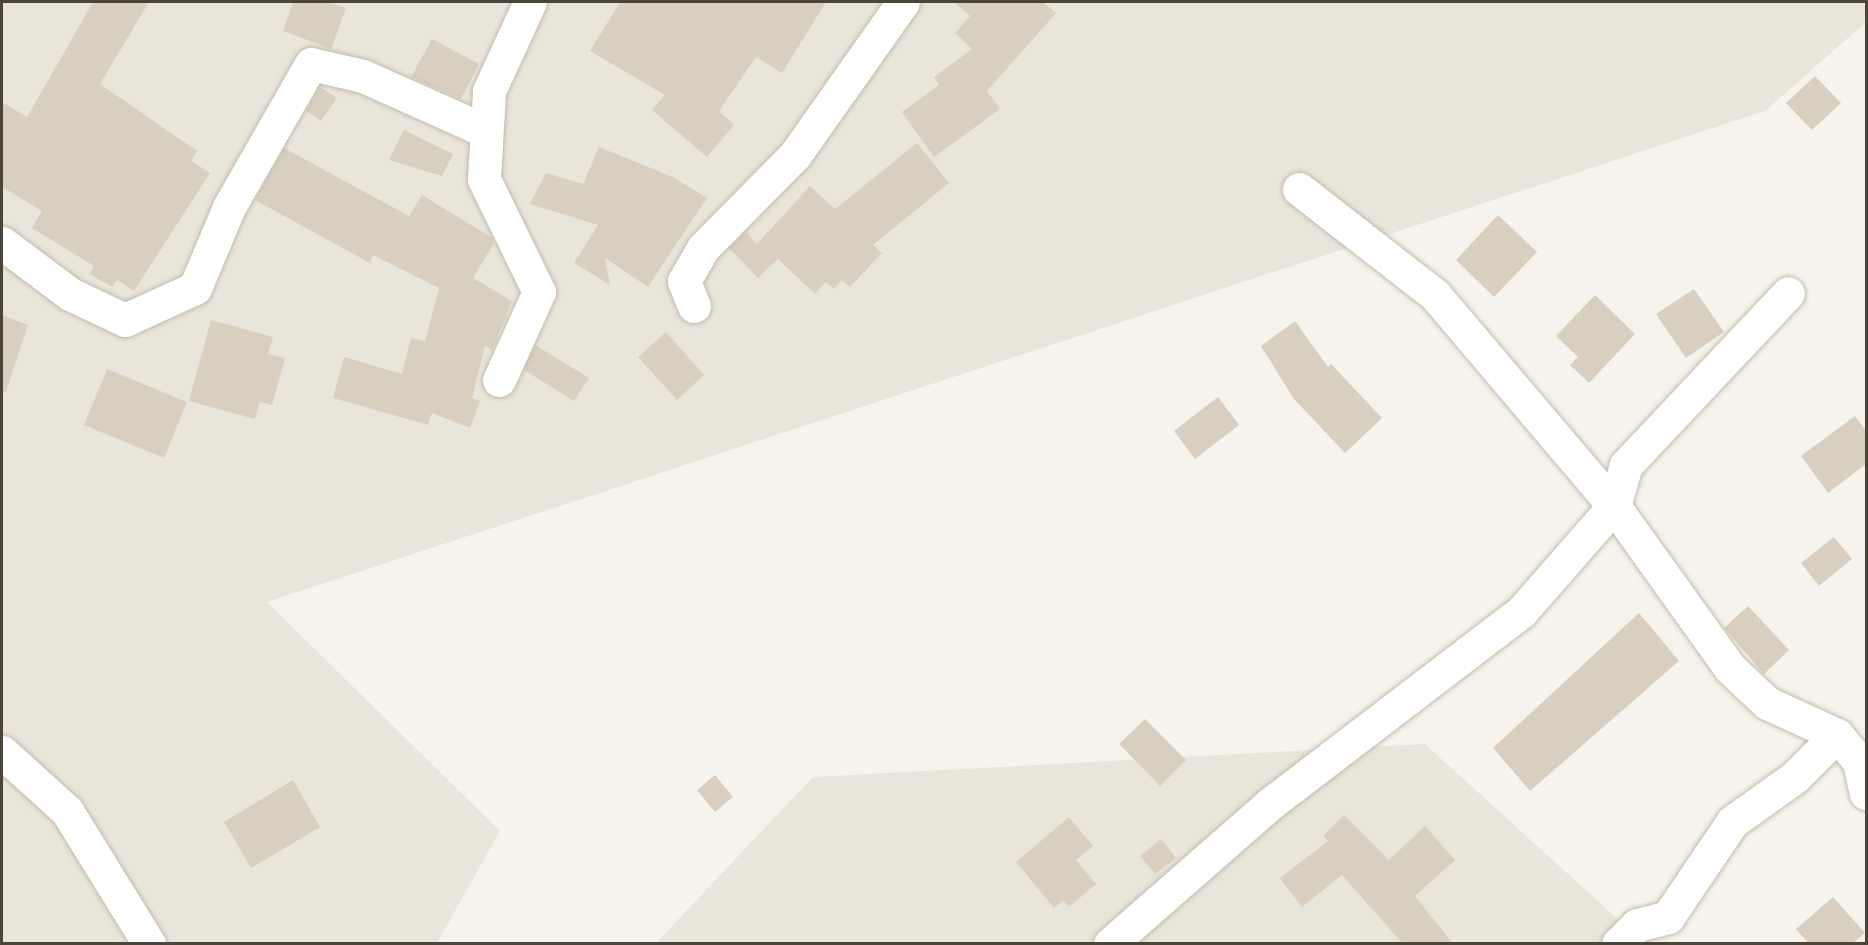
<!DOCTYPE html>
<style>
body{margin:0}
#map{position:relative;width:1868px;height:945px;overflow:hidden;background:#f6f3ec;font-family:Figtree,sans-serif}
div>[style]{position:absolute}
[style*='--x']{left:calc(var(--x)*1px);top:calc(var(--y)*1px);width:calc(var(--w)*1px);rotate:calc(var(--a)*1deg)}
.residential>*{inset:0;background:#eae5da}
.building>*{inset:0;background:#d8cfc1}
.roads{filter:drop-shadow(0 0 2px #c2bbae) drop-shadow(0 0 2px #c2bbae)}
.minor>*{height:33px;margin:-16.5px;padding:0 16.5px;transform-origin:16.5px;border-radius:16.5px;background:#fff}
span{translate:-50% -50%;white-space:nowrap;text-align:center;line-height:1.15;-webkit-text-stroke:4.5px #fff;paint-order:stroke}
.frame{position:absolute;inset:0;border:3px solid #4b4439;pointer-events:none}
</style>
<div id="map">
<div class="residential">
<i style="clip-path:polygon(2px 2px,1866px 2px,1866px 22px,1765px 111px,267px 602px,500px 831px,437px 943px,2px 944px)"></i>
<i style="clip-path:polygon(1425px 744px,1644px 943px,655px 944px,813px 777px)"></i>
</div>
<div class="building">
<i style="clip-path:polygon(93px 2px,149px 2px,100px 84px,197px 151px,191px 161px,210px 173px,134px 291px,117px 280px,112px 287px,90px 274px,94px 266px,32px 228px,42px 211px,2px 187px,2px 102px,27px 117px)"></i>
<i style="clip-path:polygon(293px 2px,328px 2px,346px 8px,331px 49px,283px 31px)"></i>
<i style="clip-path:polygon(620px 2px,826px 2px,782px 73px,756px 57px,719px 111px,734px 125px,707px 157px,652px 110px,665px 95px,590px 51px)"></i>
<i style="clip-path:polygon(954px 2px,1043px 2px,1056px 13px,987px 91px,1000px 109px,934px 157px,902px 112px,939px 85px,934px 77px,972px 49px,955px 33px,970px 16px)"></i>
<i style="clip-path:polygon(432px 39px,479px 64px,461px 99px,411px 77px)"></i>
<i style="clip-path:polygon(1815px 76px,1841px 103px,1812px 130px,1786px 103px)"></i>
<i style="clip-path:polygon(320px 87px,337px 98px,321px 121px,306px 111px)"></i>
<i style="clip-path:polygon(404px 130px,453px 154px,442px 176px,389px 160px)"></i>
<i style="clip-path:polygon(917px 143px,949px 183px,873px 245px,882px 253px,850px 287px,842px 280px,834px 289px,826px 282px,815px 294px,778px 259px,758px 278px,729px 248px,746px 232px,757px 244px,810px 186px,835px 209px)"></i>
<i style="clip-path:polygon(599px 147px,673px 177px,707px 198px,648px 287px,605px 258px,610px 285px,574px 263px,598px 225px,530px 204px,546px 173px,583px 184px)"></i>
<i style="clip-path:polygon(284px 148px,409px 216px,422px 195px,491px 237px,494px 243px,473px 278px,512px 301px,492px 350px,485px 346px,472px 398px,480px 401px,470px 428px,432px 413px,428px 425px,333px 398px,344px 357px,402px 374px,411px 338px,425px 341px,439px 288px,373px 255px,370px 263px,255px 200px)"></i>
<i style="clip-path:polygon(1498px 215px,1537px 252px,1494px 297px,1456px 260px)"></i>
<i style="clip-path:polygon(1694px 289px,1724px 332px,1686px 358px,1656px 314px)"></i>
<i style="clip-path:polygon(1595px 295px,1635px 334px,1589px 383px,1570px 365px,1578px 357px,1556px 336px)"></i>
<i style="clip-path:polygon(2px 315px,28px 325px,6px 392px,2px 391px)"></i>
<i style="clip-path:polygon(211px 320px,273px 337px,268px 354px,285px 358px,272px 405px,260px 402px,255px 419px,189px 401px)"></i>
<i style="clip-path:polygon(1295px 321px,1328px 367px,1331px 364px,1382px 418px,1345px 453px,1294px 399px,1261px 346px)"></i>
<i style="clip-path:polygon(666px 332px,704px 375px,677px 400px,638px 357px)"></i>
<i style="clip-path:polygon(535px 345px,589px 378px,574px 401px,524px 370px)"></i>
<i style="clip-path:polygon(107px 369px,187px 402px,164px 458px,84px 425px)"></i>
<i style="clip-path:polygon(1218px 397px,1239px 425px,1195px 459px,1174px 431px)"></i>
<i style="clip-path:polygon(1855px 416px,1866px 431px,1866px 464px,1828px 493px,1801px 456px)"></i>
<i style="clip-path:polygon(1834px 537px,1852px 559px,1819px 586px,1801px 563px)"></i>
<i style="clip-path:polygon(1748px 606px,1789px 650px,1764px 674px,1724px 628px)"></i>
<i style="clip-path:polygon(1639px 613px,1679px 661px,1530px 791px,1493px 748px)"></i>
<i style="clip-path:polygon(1145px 719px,1186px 760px,1160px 786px,1119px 744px)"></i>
<i style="clip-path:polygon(715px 775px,733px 797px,715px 812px,697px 790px)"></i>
<i style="clip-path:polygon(293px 780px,320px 827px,251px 868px,224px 822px)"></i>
<i style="clip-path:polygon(1344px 815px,1389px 860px,1425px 826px,1455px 860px,1415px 896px,1453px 944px,1403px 944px,1342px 875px,1302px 907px,1280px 878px,1328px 841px,1323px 836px)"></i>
<i style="clip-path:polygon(1069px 817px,1093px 846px,1076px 860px,1096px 884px,1069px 907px,1063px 901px,1054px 908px,1016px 862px)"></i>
<i style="clip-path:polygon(1161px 839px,1176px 858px,1155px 874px,1140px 856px)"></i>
<i style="clip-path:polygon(1833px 897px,1865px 933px,1852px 944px,1809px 944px,1796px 929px)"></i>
</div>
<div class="roads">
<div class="minor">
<i style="--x:1299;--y:189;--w:172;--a:37.9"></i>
<i style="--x:1435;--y:295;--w:277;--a:49.7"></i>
<i style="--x:1614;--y:506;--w:199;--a:54.4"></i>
<i style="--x:1730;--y:668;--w:51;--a:43.4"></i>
<i style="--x:1767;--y:703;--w:77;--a:24.6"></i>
<i style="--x:1837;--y:735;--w:34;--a:50"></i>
<i style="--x:1859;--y:761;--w:33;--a:78"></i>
<i style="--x:2;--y:243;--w:85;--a:36.9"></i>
<i style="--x:70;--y:294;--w:61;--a:25.3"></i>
<i style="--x:125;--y:320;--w:77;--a:-24.6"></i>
<i style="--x:195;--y:288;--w:88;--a:-67.2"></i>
<i style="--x:229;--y:207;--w:165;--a:-60.2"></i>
<i style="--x:311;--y:64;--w:53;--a:13"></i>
<i style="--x:363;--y:76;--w:135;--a:24.1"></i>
<i style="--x:694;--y:306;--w:27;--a:-112"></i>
<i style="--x:684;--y:281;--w:38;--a:-60"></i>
<i style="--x:703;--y:248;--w:131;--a:-45.3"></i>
<i style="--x:795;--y:155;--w:187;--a:-54.8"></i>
<i style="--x:499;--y:380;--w:97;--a:-65.6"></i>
<i style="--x:539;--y:292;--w:126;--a:-116"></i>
<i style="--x:484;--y:179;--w:88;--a:-86.7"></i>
<i style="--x:489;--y:91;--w:98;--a:-65.3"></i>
<i style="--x:2;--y:752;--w:88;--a:42.2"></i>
<i style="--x:67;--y:811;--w:156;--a:58.3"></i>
<i style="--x:1110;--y:944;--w:214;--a:-41.2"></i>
<i style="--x:1271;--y:803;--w:316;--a:-37.4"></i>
<i style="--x:1522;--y:611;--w:140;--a:-48.8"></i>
<i style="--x:1614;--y:506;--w:43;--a:-73.7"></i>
<i style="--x:1626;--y:465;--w:236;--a:-46.7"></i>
<i style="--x:1618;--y:944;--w:27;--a:-45"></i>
<i style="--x:1637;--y:925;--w:32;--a:-14"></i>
<i style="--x:1668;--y:917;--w:115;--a:-56"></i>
<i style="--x:1732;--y:822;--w:77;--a:-35.5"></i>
<i style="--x:1795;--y:777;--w:59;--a:-45"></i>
</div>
</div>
<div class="frame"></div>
</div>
